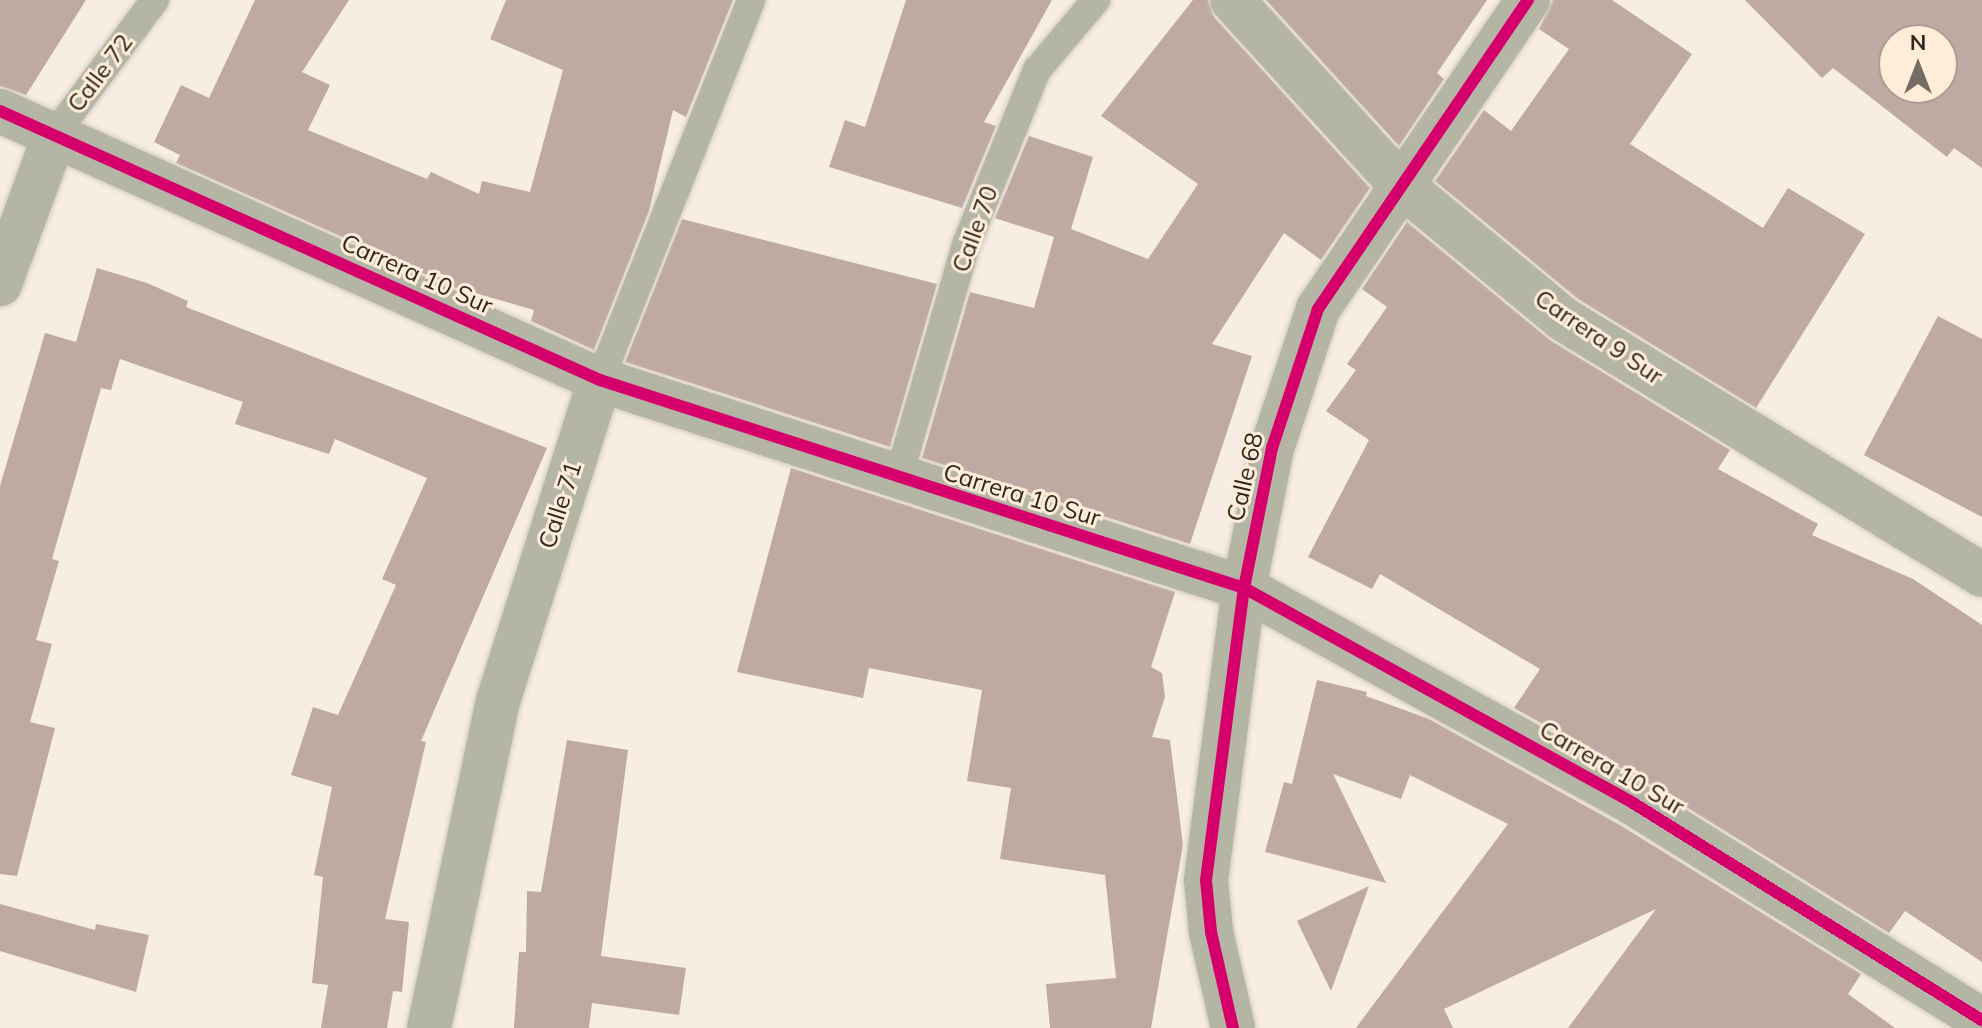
<!DOCTYPE html>
<style>
body{margin:0}
#map{position:relative;width:1982px;height:1028px;overflow:hidden;background:#f7ede2;font-family:Mulish,sans-serif}
div>[style]{position:absolute}
[style*='--x']{left:calc(var(--x)*1px);top:calc(var(--y)*1px);width:calc(var(--w)*1px);rotate:calc(var(--a)*1deg)}
.building>*{inset:0;background:#bfa9a3}
.roads{filter:drop-shadow(0 0 2px #d1c9c0) drop-shadow(0 0 2px #d1c9c0)}
.service>*{height:28px;margin:-14px;padding:0 14px;transform-origin:14px;border-radius:14px;background:#b4b5a4}
.minor>*{height:44px;margin:-22px;padding:0 22px;transform-origin:22px;border-radius:22px;background:#b4b5a4}
.cycleway>*{height:12px;margin:-6px;padding:0 6px;transform-origin:6px;border-radius:6px;background:#d6006c}
span{translate:-50% -50%;white-space:nowrap;text-align:center;line-height:1.15;-webkit-text-stroke:6px #ffedda;paint-order:stroke}
.street-label{font-size:24px;color:#2f271e}
.north{position:absolute;left:1878px;top:24px;width:80px;height:80px;box-sizing:border-box;background:#ffedda;border:2px solid #ac9e8f;border-radius:50%;rotate:0deg;font-size:22px;font-weight:700;line-height:32px;text-align:center;color:#2f271e}
.north::after{content:'';display:block;margin:auto;width:28px;height:36px;background:#756c63;clip-path:polygon(50% 0,100% 100%,50% 72%,0 100%)}
</style>
<div id="map">
<div class="building">
<i style="clip-path:polygon(0 0,86px 0,26px 95px,0 86px)"></i>
<i style="clip-path:polygon(255px 0,349px 0,302px 72px,330px 85px,308px 130px,427px 179px,431px 172px,479px 194px,482px 181px,530px 192px,563px 70px,490px 39px,506px 0,733px 0,686px 117px,673px 110px,649px 211px,594px 350px,531px 321px,534px 310px,454px 287px,176px 163px,180px 155px,154px 142px,181px 85px,209px 98px)"></i>
<i style="clip-path:polygon(906px 0,1052px 0,984px 122px,996px 126px,962px 208px,829px 167px,845px 120px,865px 127px)"></i>
<i style="clip-path:polygon(1193px 0,1208px 0,1214px 17px,1370px 188px,1321px 260px,1284px 233px,1212px 344px,1252px 356px,1190px 544px,922px 458px,970px 292px,1034px 308px,1054px 237px,995px 218px,1029px 136px,1093px 157px,1071px 229px,1148px 259px,1198px 184px,1101px 116px)"></i>
<i style="clip-path:polygon(1266px 0,1487px 0,1437px 73px,1444px 79px,1399px 146px)"></i>
<i style="clip-path:polygon(1553px 0,1612px 0,1692px 54px,1630px 144px,1763px 228px,1788px 188px,1865px 234px,1756px 408px,1578px 299px,1435px 181px,1484px 110px,1511px 131px,1569px 49px,1539px 29px)"></i>
<i style="clip-path:polygon(evenodd,1745px 0,1982px 0,1982px 168px,1954px 148px,1947px 157px,1833px 68px,1822px 78px,1745px 0,1894px 40px,1942px 40px,1942px 88px,1894px 88px,1894px 40px)"></i>
<i style="clip-path:polygon(682px 219px,937px 284px,890px 447px,625px 362px)"></i>
<i style="clip-path:polygon(1407px 222px,1550px 340px,1730px 450px,1718px 469px,1818px 524px,1812px 535px,1913px 579px,1982px 625px,1982px 962px,1905px 911px,1889px 933px,1646px 782px,1514px 708px,1540px 669px,1380px 574px,1372px 589px,1308px 557px,1369px 440px,1326px 411px,1356px 370px,1347px 364px,1387px 307px,1362px 289px)"></i>
<i style="clip-path:polygon(97px 268px,147px 283px,188px 301px,186px 307px,547px 448px,421px 741px,426px 742px,385px 919px,409px 922px,402px 992px,393px 991px,387px 1028px,321px 1028px,328px 985px,312px 983px,323px 877px,314px 875px,332px 787px,291px 775px,313px 707px,338px 715px,396px 585px,382px 579px,427px 478px,335px 439px,329px 454px,235px 424px,243px 402px,120px 359px,111px 390px,101px 388px,52px 559px,59px 561px,36px 640px,52px 644px,30px 722px,55px 728px,17px 876px,0 874px,0 486px,45px 333px,76px 342px)"></i>
<i style="clip-path:polygon(1938px 316px,1982px 339px,1982px 517px,1864px 455px)"></i>
<i style="clip-path:polygon(791px 468px,1175px 592px,1151px 667px,1162px 673px,1165px 697px,1152px 737px,1170px 740px,1183px 845px,1151px 1028px,1050px 1028px,1046px 984px,1116px 978px,1105px 875px,1000px 859px,1011px 788px,967px 781px,982px 690px,869px 668px,863px 698px,737px 672px)"></i>
<i style="clip-path:polygon(1317px 680px,1367px 692px,1366px 696px,1429px 719px,1620px 825px,1861px 974px,1848px 994px,1895px 1028px,1568px 1028px,1656px 909px,1444px 1009px,1453px 1028px,1356px 1028px,1508px 824px,1410px 775px,1401px 799px,1333px 774px,1386px 883px,1265px 852px,1284px 782px,1292px 784px)"></i>
<i style="clip-path:polygon(567px 740px,628px 750px,601px 956px,686px 968px,679px 1015px,592px 1003px,589px 1028px,514px 1028px,519px 952px,526px 952px,527px 891px,541px 892px)"></i>
<i style="clip-path:polygon(1369px 886px,1331px 991px,1297px 921px)"></i>
<i style="clip-path:polygon(0 904px,95px 930px,96px 924px,149px 935px,136px 992px,0 951px)"></i>
</div>
<div class="roads">
<div class="service">
<i style="--x:55;--y:134;--w:167;--a:-53.3"></i>
<i style="--x:600;--y:380;--w:409;--a:-68.3"></i>
<i style="--x:898;--y:479;--w:247;--a:-73.8"></i>
<i style="--x:967;--y:242;--w:186;--a:-67.9"></i>
<i style="--x:1037;--y:70;--w:92;--a:-49.9"></i>
</div>
<div class="minor">
<i style="--x:1232;--y:0;--w:249;--a:47.6"></i>
<i style="--x:1400;--y:184;--w:212;--a:39.6"></i>
<i style="--x:1563;--y:319;--w:491;--a:31.4"></i>
<i style="--x:0;--y:111;--w:658;--a:24.15"></i>
<i style="--x:600;--y:380;--w:677;--a:17.9"></i>
<i style="--x:1244;--y:588;--w:444;--a:28.9"></i>
<i style="--x:1633;--y:803;--w:411;--a:31.9"></i>
<i style="--x:0;--y:284;--w:160;--a:-69.9"></i>
<i style="--x:429;--y:1028;--w:334;--a:-78.1"></i>
<i style="--x:498;--y:701;--w:337;--a:-72.4"></i>
<i style="--x:1233;--y:1028;--w:98;--a:-102.9"></i>
<i style="--x:1211;--y:932;--w:52;--a:-95.5"></i>
<i style="--x:1206;--y:880;--w:294;--a:-82.6"></i>
<i style="--x:1244;--y:588;--w:143;--a:-78.7"></i>
<i style="--x:1272;--y:448;--w:146;--a:-71.7"></i>
<i style="--x:1318;--y:309;--w:374;--a:-55.8"></i>
</div>
</div>
<div class="cycleway">
<i style="--x:0;--y:111;--w:658;--a:24.15"></i>
<i style="--x:600;--y:380;--w:677;--a:17.9"></i>
<i style="--x:1244;--y:588;--w:444;--a:28.9"></i>
<i style="--x:1633;--y:803;--w:411;--a:31.9"></i>
<i style="--x:1233;--y:1028;--w:98;--a:-102.9"></i>
<i style="--x:1211;--y:932;--w:52;--a:-95.5"></i>
<i style="--x:1206;--y:880;--w:294;--a:-82.6"></i>
<i style="--x:1244;--y:588;--w:143;--a:-78.7"></i>
<i style="--x:1272;--y:448;--w:146;--a:-71.7"></i>
<i style="--x:1318;--y:309;--w:374;--a:-55.8"></i>
</div>
<div class="street-label">
<span style="left:100px;top:73px;rotate:-53deg">Calle 72</span>
<span style="left:975px;top:229px;rotate:-70deg">Calle 70</span>
<span style="left:417px;top:274px;rotate:24deg">Carrera 10 Sur</span>
<span style="left:1599px;top:337px;rotate:34deg">Carrera 9 Sur</span>
<span style="left:1245px;top:477px;rotate:-77deg">Calle 68</span>
<span style="left:1022px;top:495px;rotate:17deg">Carrera 10 Sur</span>
<span style="left:560px;top:505px;rotate:-72deg">Calle 71</span>
<span style="left:1612px;top:768px;rotate:30deg">Carrera 10 Sur</span>
</div>
<div class="north">N</div>
</div>
